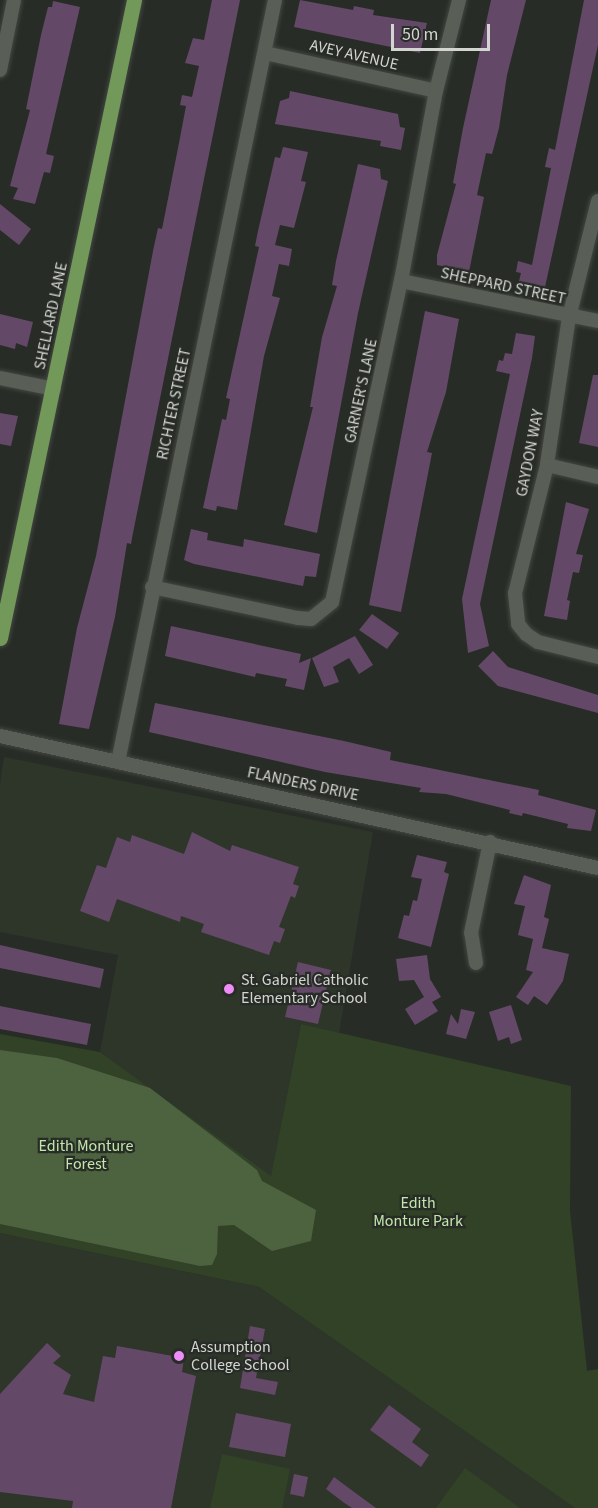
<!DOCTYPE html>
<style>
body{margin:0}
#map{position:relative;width:598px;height:1508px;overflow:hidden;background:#282c26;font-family:"Source Sans 3",sans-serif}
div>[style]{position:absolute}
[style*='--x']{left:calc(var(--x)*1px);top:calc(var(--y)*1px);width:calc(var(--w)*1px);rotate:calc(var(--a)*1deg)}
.built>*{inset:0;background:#2e362a}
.green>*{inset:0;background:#314226}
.forest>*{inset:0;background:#4d6340}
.building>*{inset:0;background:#644867}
.roads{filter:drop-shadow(0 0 2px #434741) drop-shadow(0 0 2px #434741)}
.minor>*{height:14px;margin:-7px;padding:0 7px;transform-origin:7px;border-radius:7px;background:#595e56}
.major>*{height:15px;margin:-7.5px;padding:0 7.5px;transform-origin:7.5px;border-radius:7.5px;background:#729959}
.dots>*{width:16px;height:16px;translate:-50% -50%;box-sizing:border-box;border:3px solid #282c26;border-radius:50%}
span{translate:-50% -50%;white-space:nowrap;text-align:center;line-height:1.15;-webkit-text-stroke:4.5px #282c26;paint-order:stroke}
.street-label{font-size:16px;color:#d3d5d1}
.poi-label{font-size:16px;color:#d3d5d1}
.left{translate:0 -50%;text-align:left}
.park-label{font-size:16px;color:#c1e8aa}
.scale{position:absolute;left:391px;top:24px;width:99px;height:27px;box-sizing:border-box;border:3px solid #d3d5d1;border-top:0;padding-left:8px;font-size:18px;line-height:21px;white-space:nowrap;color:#d3d5d1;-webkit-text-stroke:4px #282c26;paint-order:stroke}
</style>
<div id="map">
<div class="built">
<i style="clip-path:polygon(4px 757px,373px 832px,339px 1033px,301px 1024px,271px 1177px,100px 1052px,118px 955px,0 932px,0 785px)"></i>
<i style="clip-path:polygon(0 1233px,259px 1287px,575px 1508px,0 1508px)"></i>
</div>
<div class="green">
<i style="clip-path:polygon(301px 1024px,571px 1086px,570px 1211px,587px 1371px,598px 1369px,598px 1508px,575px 1508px,259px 1287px,0 1233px,0 1034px,100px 1052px,271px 1176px)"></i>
<i style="clip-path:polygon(222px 1454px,290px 1469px,282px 1508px,210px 1508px)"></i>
<i style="clip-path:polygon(465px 1468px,520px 1508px,436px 1508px)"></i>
</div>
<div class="forest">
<i style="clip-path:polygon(0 1050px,57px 1058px,150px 1088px,257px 1170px,262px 1181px,316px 1210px,311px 1241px,272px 1251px,234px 1225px,218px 1226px,217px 1254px,212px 1265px,200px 1266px,0 1224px)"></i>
</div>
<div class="building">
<i style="clip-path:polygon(212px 0,240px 0,133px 533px,131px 544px,127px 543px,115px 617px,89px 729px,59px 724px,77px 628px,96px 556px,153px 251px,158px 228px,162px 229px,179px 143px,186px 106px,180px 105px,182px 95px,192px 97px,199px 66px,185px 63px,193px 38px,204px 40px)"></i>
<i style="clip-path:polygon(300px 0,353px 10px,354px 6px,374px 10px,373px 15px,427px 23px,420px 53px,294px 27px)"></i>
<i style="clip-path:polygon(491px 0,526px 0,507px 75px,499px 128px,492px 154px,486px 153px,477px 195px,484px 197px,469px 272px,437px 265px,437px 255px,456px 184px,453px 183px,463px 128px)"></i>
<i style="clip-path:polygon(584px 0,598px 0,598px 45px,545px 287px,519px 281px,521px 273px,516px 272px,518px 261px,532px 265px,551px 168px,545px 167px,549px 148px,555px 150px)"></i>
<i style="clip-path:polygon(53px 1px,80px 7px,46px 154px,54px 156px,50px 173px,44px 172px,35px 204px,13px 199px,18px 188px,10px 186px,30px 110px,26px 109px,41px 35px,48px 7px,52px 7px)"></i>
<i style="clip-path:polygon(290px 91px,398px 114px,400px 127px,405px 128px,401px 150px,380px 146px,381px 141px,275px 124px,280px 101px,289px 98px)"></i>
<i style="clip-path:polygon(283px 147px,308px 152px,301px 181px,306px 182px,294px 228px,280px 225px,275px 245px,292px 249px,289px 266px,279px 264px,272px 296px,280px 298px,264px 356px,237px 510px,217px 506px,216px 511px,203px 508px,222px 419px,226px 420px,230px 399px,226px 398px,259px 247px,255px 246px,258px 231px,275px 157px,280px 158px)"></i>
<i style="clip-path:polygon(358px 164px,380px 169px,381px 179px,388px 181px,358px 313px,317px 533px,284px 525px,313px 407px,310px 407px,322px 337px,337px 286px,332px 285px,336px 261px)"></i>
<i style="clip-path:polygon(0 204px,31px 229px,19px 245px,0 230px)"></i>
<i style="clip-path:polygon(425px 311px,459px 319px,446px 392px,427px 452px,432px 453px,401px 612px,369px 605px)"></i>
<i style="clip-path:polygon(0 314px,33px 322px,27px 347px,16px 343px,15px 349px,0 345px)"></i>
<i style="clip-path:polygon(516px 333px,535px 336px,532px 358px,480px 604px,489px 646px,468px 653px,462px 599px,510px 374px,496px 371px,499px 360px,503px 361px,505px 353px,512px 354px)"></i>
<i style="clip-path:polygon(593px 375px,598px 375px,598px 447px,579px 443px)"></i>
<i style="clip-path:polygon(0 413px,18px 416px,11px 446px,0 444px)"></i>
<i style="clip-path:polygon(566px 502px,589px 509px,576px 554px,583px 555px,579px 573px,573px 572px,567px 600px,570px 601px,567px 620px,544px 616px)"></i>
<i style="clip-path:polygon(191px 529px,208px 533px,207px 540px,243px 547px,244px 539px,320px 554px,316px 577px,305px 576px,303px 586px,194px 564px,184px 560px)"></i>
<i style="clip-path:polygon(372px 614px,399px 633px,387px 649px,359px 630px)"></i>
<i style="clip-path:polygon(171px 626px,301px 654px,299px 663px,311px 658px,304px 690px,285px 686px,287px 679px,256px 673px,255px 677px,165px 656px)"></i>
<i style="clip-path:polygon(355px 636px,373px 665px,359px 674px,349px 658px,333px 667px,339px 682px,324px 687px,312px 658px)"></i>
<i style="clip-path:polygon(493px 651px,508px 667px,598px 695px,598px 713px,498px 686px,478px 666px)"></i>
<i style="clip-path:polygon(155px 703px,344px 741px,391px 752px,390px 760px,539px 790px,538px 795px,596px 810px,591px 831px,567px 828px,568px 824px,523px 813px,522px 816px,509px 813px,510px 810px,446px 794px,419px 792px,421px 788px,325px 772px,149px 732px)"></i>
<i style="clip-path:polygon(192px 832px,230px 851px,232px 845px,299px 867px,293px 884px,299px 886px,295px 898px,291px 896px,279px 927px,285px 929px,280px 943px,274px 941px,269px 955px,201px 932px,204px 924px,181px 916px,180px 922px,117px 899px,109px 922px,80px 911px,97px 865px,106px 868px,117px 837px,130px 842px,132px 835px,184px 854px)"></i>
<i style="clip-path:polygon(417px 855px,447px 862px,444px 872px,449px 874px,431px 947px,398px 938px,404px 915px,409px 916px,413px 900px,417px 901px,422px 879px,411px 877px)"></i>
<i style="clip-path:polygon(524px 875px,551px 885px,544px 917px,549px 919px,542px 948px,569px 954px,563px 981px,547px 1005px,534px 996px,528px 1005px,516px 997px,533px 972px,526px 970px,533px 939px,518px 935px,525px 906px,514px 904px)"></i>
<i style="clip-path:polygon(0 945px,104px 969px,100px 988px,0 968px)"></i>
<i style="clip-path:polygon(427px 955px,430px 979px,441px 997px,432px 1002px,438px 1011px,415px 1025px,405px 1009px,424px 997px,414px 980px,399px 981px,396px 959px)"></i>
<i style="clip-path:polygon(298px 962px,331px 970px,318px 1024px,285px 1017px)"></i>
<i style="clip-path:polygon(511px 1005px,522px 1040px,511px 1044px,509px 1037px,498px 1041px,489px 1012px)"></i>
<i style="clip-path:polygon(0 1006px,91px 1024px,87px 1045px,0 1029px)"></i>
<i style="clip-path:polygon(461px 1009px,475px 1012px,466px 1039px,446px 1034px,451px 1014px,458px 1024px)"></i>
<i style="clip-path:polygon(250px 1326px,265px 1329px,256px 1378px,278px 1382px,275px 1395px,240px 1388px)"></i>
<i style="clip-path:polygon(47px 1343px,61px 1356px,53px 1363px,71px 1375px,63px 1394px,94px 1402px,103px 1356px,115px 1358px,117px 1346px,184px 1358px,182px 1372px,196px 1376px,171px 1508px,72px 1508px,73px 1501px,0 1492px,0 1394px)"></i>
<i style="clip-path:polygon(389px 1405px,421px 1429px,412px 1442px,429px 1455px,421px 1467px,370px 1430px)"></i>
<i style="clip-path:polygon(236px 1413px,291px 1424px,285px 1457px,229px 1447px)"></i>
<i style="clip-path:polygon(294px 1474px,308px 1477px,304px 1497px,290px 1494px)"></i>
<i style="clip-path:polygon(334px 1477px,350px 1489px,376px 1508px,352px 1508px,343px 1502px,326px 1489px)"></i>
</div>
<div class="roads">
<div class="minor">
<i style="--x:265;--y:53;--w:175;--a:12.5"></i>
<i style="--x:0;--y:70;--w:71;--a:-78.7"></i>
<i style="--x:598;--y:201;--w:120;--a:104"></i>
<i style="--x:569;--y:317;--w:150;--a:98.5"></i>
<i style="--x:547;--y:465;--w:132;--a:104"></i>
<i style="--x:515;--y:593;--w:31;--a:84"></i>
<i style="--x:518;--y:624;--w:13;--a:51"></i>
<i style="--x:526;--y:634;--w:14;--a:34"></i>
<i style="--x:538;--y:642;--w:62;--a:14"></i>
<i style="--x:401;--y:281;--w:201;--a:11.5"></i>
<i style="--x:0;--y:378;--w:55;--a:11.5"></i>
<i style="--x:547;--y:465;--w:52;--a:13.2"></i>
<i style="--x:152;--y:587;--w:149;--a:12"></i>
<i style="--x:298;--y:618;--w:13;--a:4"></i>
<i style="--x:311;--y:619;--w:27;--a:-39"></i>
<i style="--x:332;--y:602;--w:328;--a:-77.9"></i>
<i style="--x:401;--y:281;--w:193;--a:-79.6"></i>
<i style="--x:436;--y:91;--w:94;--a:-75.8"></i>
<i style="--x:0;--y:736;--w:612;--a:12.45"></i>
<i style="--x:118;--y:762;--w:778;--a:-78.36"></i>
<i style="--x:476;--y:963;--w:30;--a:-99"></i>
<i style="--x:471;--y:933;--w:93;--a:-78.2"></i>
</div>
<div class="major">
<i style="--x:0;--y:638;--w:652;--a:-78.14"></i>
</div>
</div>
<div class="dots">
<i style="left:229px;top:989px;background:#ee8cf8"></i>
<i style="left:179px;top:1356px;background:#ee8cf8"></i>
</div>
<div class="street-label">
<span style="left:354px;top:55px;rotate:13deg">AVEY AVENUE</span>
<span style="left:503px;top:286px;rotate:12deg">SHEPPARD STREET</span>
<span style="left:51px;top:316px;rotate:-78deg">SHELLARD LANE</span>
<span style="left:361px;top:391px;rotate:-78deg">GARNER'S LANE</span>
<span style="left:174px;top:404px;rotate:-78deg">RICHTER STREET</span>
<span style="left:530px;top:453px;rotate:-79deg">GAYDON WAY</span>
<span style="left:303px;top:784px;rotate:12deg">FLANDERS DRIVE</span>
</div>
<div class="poi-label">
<span class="left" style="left:241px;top:989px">St. Gabriel Catholic<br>Elementary School</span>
<span class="left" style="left:191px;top:1356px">Assumption<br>College School</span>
</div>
<div class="park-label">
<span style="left:86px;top:1155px">Edith Monture<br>Forest</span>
<span style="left:418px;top:1212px">Edith<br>Monture Park</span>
</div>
<div class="scale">50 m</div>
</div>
